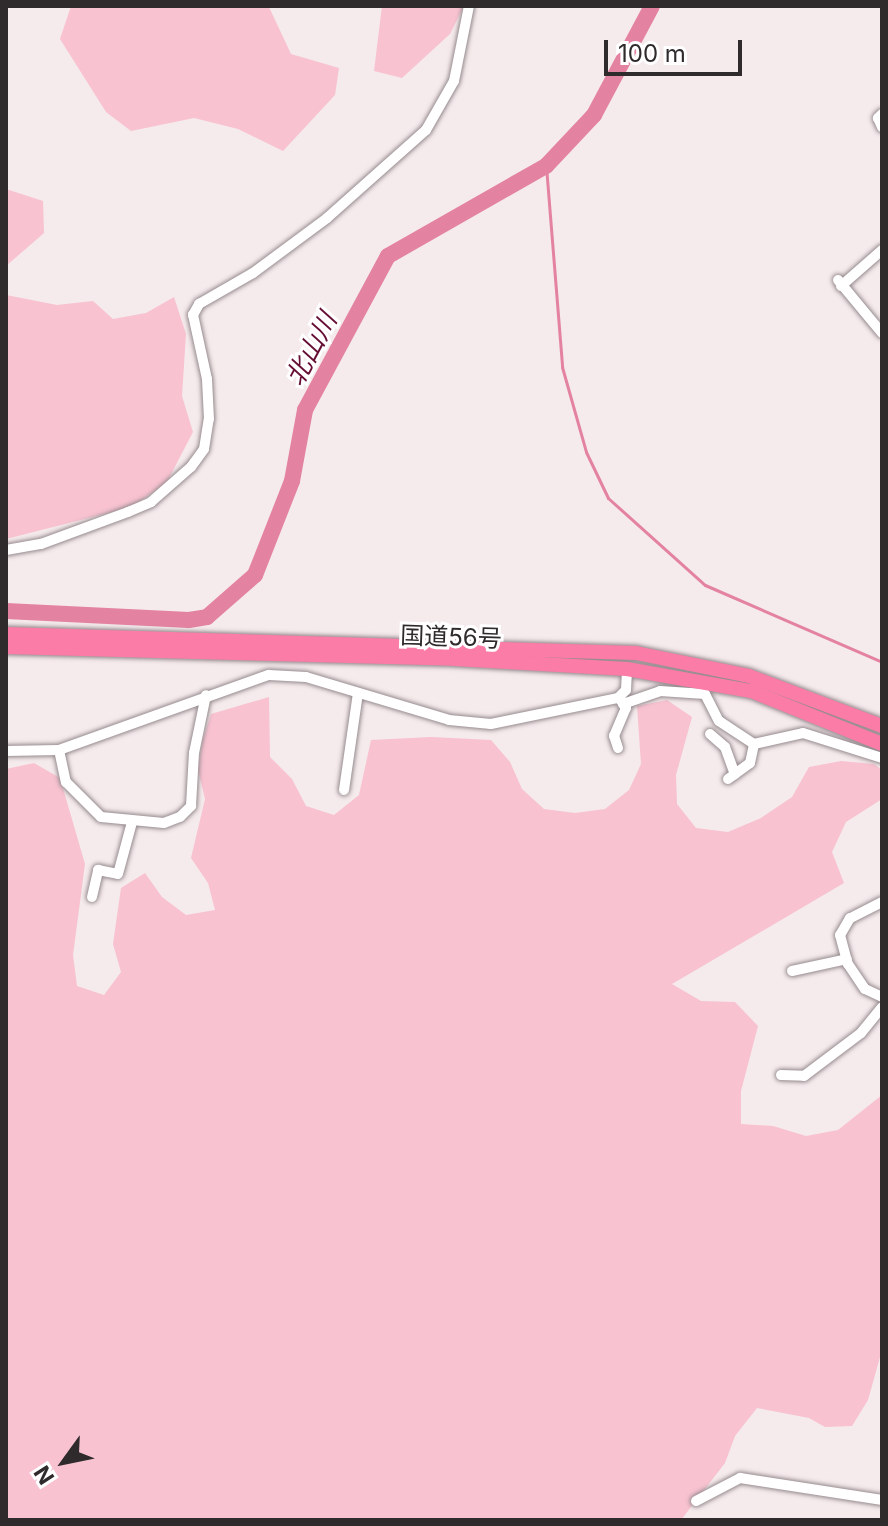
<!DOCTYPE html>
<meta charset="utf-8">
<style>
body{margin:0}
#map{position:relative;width:888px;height:1526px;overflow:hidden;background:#f5eaec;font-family:Inter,"Noto Sans JP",sans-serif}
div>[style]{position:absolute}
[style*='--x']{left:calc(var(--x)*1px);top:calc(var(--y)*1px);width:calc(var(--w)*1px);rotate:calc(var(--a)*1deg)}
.green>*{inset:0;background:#f8c2d1}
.stream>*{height:3px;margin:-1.5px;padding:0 1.5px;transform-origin:1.5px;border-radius:1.5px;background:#e482a1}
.river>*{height:16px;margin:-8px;padding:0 8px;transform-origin:8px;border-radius:8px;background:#e482a1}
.roads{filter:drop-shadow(0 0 2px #968b8e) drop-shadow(0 0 2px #968b8e)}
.minor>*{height:10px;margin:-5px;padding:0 5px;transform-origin:5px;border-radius:5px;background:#fff}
.highway>*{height:14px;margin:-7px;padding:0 7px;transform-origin:7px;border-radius:7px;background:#fb7ca7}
span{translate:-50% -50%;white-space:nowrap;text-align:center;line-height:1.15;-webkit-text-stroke:6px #fff;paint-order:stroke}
.street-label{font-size:24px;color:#2f2b2c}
.water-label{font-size:26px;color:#650d34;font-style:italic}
.frame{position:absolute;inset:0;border:8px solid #2f2b2c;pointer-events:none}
.north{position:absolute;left:24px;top:1422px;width:80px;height:80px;-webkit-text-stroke:6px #fff;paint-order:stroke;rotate:237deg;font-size:22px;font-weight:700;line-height:32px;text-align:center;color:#2f2b2c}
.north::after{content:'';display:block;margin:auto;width:28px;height:36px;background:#2f2b2c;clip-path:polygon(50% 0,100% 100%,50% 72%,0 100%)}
.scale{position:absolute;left:604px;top:40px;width:138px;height:36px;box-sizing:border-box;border:4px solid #2f2b2c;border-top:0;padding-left:10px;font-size:24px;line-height:28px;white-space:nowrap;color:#2f2b2c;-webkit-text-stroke:6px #fff;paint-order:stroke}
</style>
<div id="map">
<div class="green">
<i style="clip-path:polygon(71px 6px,284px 6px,269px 7px,291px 54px,339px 68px,335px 95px,283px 151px,238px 129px,194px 118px,131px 131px,106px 112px,60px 39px)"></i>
<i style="clip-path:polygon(382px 6px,464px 6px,450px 34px,402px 78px,374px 71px)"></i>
<i style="clip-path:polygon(6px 189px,43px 201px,44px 233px,6px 266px)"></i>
<i style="clip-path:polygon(6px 295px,57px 305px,93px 301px,113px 319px,146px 313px,174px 297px,186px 334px,182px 396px,193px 432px,167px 482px,132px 507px,6px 539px)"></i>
<i style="clip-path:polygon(269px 697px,270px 757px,292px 779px,306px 806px,334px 815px,359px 795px,371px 740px,431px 737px,491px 740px,510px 762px,522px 789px,544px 809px,575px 813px,605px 809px,629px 790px,641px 764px,637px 706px,667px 700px,692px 717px,676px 775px,677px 804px,696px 828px,728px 832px,761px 818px,792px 797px,809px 767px,841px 761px,874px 764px,882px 770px,882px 799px,846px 822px,832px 852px,844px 883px,672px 984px,701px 1001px,735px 1002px,758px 1026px,741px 1091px,741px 1124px,773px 1126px,806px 1136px,838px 1130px,882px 1095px,882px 1350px,868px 1400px,852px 1426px,825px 1427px,809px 1418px,757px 1408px,735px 1436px,725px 1463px,681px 1520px,6px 1520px,6px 769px,34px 763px,60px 778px,85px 864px,73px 955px,77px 986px,104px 995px,121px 972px,113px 944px,121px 888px,145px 873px,162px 897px,186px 915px,215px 910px,208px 883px,191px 858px,205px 799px,198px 770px,202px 742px,211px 714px)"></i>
</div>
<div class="stream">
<i style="--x:546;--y:166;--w:202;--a:85.4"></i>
<i style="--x:562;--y:367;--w:88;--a:74.2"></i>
<i style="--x:586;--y:452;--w:51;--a:64.4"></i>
<i style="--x:608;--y:498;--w:130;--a:41.9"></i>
<i style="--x:705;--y:585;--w:193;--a:23.5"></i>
</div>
<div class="river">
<i style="--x:6;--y:611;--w:183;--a:2.8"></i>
<i style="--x:189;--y:620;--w:18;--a:-9"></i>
<i style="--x:207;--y:617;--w:64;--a:-41.2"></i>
<i style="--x:255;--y:575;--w:101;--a:-68.5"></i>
<i style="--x:292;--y:481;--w:72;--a:-79.6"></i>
<i style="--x:305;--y:410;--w:175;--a:-61.7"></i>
<i style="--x:388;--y:256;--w:182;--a:-29.7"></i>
<i style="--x:546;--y:166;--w:70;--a:-46.7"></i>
<i style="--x:594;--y:115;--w:123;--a:-62"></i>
</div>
<div class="roads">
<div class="minor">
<i style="--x:882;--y:114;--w:6;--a:135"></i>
<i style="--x:878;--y:118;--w:10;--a:66"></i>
<i style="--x:838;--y:280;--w:69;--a:50.3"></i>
<i style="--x:841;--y:286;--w:55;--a:-41.3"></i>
<i style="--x:6;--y:550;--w:36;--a:-10"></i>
<i style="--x:41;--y:544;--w:93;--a:-20.2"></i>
<i style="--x:128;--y:512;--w:25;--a:-23"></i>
<i style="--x:151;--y:502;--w:53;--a:-41.2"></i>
<i style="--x:191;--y:467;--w:22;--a:-54"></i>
<i style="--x:204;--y:449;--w:30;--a:-81"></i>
<i style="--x:209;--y:419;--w:40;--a:-92.9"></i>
<i style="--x:207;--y:379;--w:66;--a:-102.3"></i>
<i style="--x:193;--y:315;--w:13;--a:-61"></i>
<i style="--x:199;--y:304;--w:62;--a:-29.9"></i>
<i style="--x:253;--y:273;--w:92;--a:-36.6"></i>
<i style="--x:327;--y:218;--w:132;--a:-41.6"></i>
<i style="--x:426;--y:130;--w:56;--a:-60.3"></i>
<i style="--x:454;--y:81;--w:76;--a:-78.7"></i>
<i style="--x:623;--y:704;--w:39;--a:-19"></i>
<i style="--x:660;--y:691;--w:45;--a:3.8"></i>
<i style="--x:705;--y:694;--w:30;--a:63"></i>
<i style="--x:719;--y:721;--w:42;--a:33.3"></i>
<i style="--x:754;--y:744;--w:50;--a:-12.7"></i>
<i style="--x:803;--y:733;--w:83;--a:17.6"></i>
<i style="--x:710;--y:734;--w:20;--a:41"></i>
<i style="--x:725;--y:747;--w:29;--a:70"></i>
<i style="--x:618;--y:748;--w:13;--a:-108"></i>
<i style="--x:614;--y:736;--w:30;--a:-67"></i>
<i style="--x:626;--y:708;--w:11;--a:-124"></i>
<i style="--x:59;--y:750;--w:33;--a:78"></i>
<i style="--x:66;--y:782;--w:49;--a:45"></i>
<i style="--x:101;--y:817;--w:63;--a:5.4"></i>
<i style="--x:164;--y:823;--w:17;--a:-21"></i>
<i style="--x:180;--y:817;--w:16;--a:-45"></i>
<i style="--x:191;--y:806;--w:53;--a:-86.8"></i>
<i style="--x:194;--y:753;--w:59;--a:-78.3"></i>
<i style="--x:6;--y:751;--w:53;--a:-1.1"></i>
<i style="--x:59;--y:750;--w:223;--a:-19.7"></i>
<i style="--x:269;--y:675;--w:37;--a:3"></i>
<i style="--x:306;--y:677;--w:149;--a:16.7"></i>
<i style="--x:449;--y:720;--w:42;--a:5.4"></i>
<i style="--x:491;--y:724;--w:130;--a:-11.6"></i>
<i style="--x:618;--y:698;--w:11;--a:-45"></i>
<i style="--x:626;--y:690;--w:21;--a:-87"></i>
<i style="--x:728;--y:779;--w:27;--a:-36"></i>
<i style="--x:750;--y:763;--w:19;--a:-78"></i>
<i style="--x:344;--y:790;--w:98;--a:-81.8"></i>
<i style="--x:92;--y:897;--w:28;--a:-77"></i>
<i style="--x:98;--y:870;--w:20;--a:11"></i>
<i style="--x:118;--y:874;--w:54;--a:-74.9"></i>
<i style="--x:882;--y:902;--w:36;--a:153"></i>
<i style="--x:850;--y:918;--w:20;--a:120"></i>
<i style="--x:840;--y:935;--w:30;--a:75"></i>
<i style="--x:848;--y:964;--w:30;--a:56"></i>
<i style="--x:865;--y:989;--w:19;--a:25"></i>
<i style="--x:792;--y:971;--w:56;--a:-12.3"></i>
<i style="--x:781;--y:1075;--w:23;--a:2"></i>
<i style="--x:804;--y:1076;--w:71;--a:-37"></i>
<i style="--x:861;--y:1033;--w:33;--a:-51"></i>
<i style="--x:696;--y:1501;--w:50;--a:-27.6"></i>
<i style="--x:740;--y:1478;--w:144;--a:8.8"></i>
</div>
<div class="highway">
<i style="--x:6;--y:634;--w:630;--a:1.73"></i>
<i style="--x:636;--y:653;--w:115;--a:11.5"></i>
<i style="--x:749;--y:676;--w:142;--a:20.6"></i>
<i style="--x:6;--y:647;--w:449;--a:1.5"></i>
<i style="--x:455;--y:659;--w:172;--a:3.3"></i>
<i style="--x:627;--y:669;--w:126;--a:10.1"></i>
<i style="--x:751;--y:691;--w:141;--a:22"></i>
</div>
</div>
<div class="street-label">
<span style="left:451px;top:637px;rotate:2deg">国道56号</span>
</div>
<div class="water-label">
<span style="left:311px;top:349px;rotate:-62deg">北山川</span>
</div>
<div class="frame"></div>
<div class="north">N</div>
<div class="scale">100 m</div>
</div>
